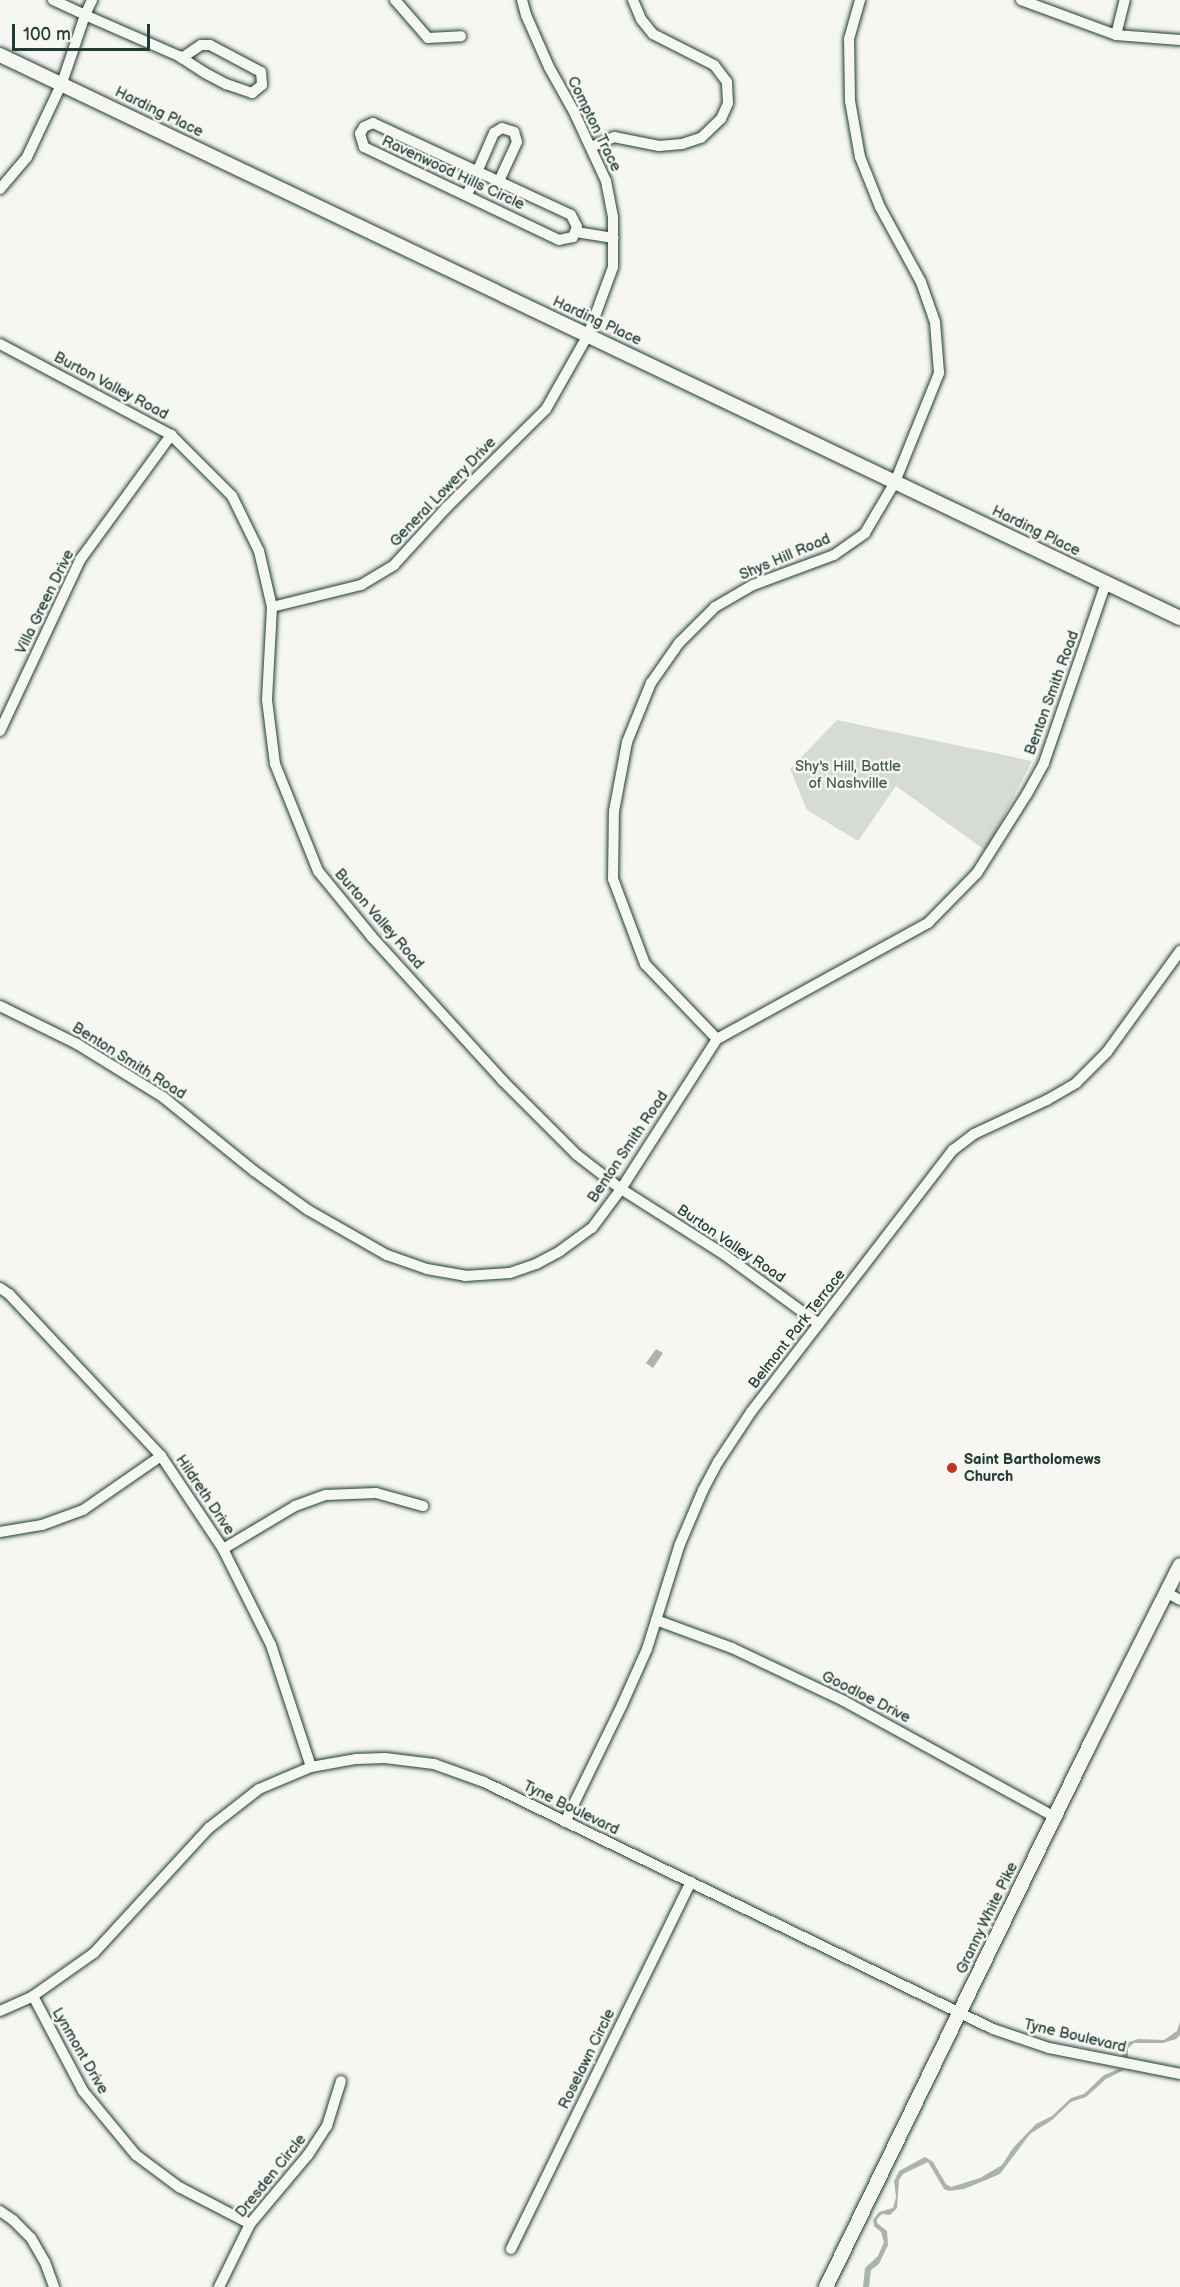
<!DOCTYPE html>
<style>
body{margin:0}
#map{position:relative;width:1180px;height:2287px;overflow:hidden;background:#f6f6f2;font-family:"Balsamiq Sans",sans-serif}
div>[style]{position:absolute}
[style*='--x']{left:calc(var(--x)*1px);top:calc(var(--y)*1px);width:calc(var(--w)*1px);rotate:calc(var(--a)*1deg)}
.green>*{inset:0;background:#d6dbd6}
.water>*{inset:0;background:#aab3ae}
.roads{filter:drop-shadow(0 0 2px #1f3d34) drop-shadow(0 0 2px #1f3d34)}
.minor>*{height:10px;margin:-5px;padding:0 5px;transform-origin:5px;border-radius:5px;background:#f6f6f2}
.major>*{height:14px;margin:-7px;padding:0 7px;transform-origin:7px;border-radius:7px;background:#f6f6f2}
.dots>*{width:16px;height:16px;translate:-50% -50%;box-sizing:border-box;border:3px solid #f6f6f2;border-radius:50%}
span{translate:-50% -50%;white-space:nowrap;text-align:center;line-height:1.15;-webkit-text-stroke:5px #f6f6f2;paint-order:stroke}
.street-label{font-size:15px;color:#1f3d34}
.park-label{font-size:15px;color:#445d54}
.poi-label{font-size:15px;color:#1f3d34;font-weight:700}
.left{translate:0 -50%;text-align:left}
.scale{position:absolute;left:12px;top:24px;width:138px;height:27px;box-sizing:border-box;border:3px solid #1f3d34;border-top:0;padding-left:8px;font-size:18px;line-height:21px;white-space:nowrap;color:#1f3d34;-webkit-text-stroke:4px #f6f6f2;paint-order:stroke}
</style>
<div id="map">
<div class="green">
<i style="clip-path:polygon(837px 720px,1032px 761px,986px 851px,896px 786px,858px 841px,807px 810px,790px 769px)"></i>
</div>
<div class="water">
<i style="clip-path:polygon(656px 1349px,663px 1353px,653px 1368px,646px 1363px)"></i>
<i style="clip-path:polygon(1180px 2022px,1180px 2035px,1176px 2039px,1163px 2043px,1134px 2043px,1128px 2048px,1128px 2058px,1122px 2056px,1126px 2043px,1138px 2039px,1164px 2040px,1177px 2031px)"></i>
<i style="clip-path:polygon(1119px 2069px,1124px 2070px,1106px 2079px,1086px 2097px,1071px 2102px,1052px 2120px,1030px 2134px,1000px 2174px,993px 2177px,964px 2189px,949px 2191px,944px 2189px,928px 2162px,903px 2174px,899px 2180px,897px 2208px,890px 2215px,882px 2214px,877px 2219px,877px 2223px,887px 2231px,888px 2245px,879px 2264px,871px 2270px,869px 2287px,863px 2287px,865px 2268px,878px 2256px,884px 2242px,881px 2232px,874px 2226px,873px 2220px,879px 2212px,893px 2208px,896px 2197px,894px 2181px,899px 2171px,925px 2157px,933px 2162px,946px 2184px,951px 2187px,980px 2178px,1002px 2165px,1013px 2148px,1036px 2124px,1052px 2116px,1071px 2098px,1084px 2094px,1104px 2075px)"></i>
</div>
<div class="roads">
<div class="minor">
<i style="--x:53;--y:0;--w:35;--a:25"></i>
<i style="--x:85;--y:15;--w:17;--a:-65"></i>
<i style="--x:395;--y:0;--w:50;--a:49"></i>
<i style="--x:428;--y:38;--w:33;--a:-3"></i>
<i style="--x:1021;--y:0;--w:101;--a:20.2"></i>
<i style="--x:1116;--y:35;--w:64;--a:4.5"></i>
<i style="--x:1116;--y:35;--w:36;--a:-76"></i>
<i style="--x:373;--y:123;--w:218;--a:24.9"></i>
<i style="--x:571;--y:215;--w:13;--a:63"></i>
<i style="--x:577;--y:227;--w:11;--a:112"></i>
<i style="--x:573;--y:237;--w:14;--a:168"></i>
<i style="--x:559;--y:240;--w:216;--a:-154.5"></i>
<i style="--x:364;--y:147;--w:14;--a:-107"></i>
<i style="--x:360;--y:134;--w:8;--a:-60"></i>
<i style="--x:364;--y:127;--w:10;--a:-24"></i>
<i style="--x:591;--y:147;--w:25;--a:-23"></i>
<i style="--x:614;--y:137;--w:46;--a:11.3"></i>
<i style="--x:659;--y:146;--w:23;--a:-5"></i>
<i style="--x:682;--y:144;--w:20;--a:-18"></i>
<i style="--x:701;--y:138;--w:28;--a:-44"></i>
<i style="--x:721;--y:119;--w:17;--a:-66"></i>
<i style="--x:728;--y:103;--w:21;--a:-93"></i>
<i style="--x:727;--y:82;--w:21;--a:-127"></i>
<i style="--x:714;--y:65;--w:68;--a:-153.1"></i>
<i style="--x:653;--y:34;--w:19;--a:-129"></i>
<i style="--x:641;--y:19;--w:21;--a:-113"></i>
<i style="--x:0;--y:189;--w:42;--a:-49.8"></i>
<i style="--x:27;--y:157;--w:82;--a:-64.7"></i>
<i style="--x:62;--y:83;--w:72;--a:-71.3"></i>
<i style="--x:85;--y:15;--w:103;--a:23.6"></i>
<i style="--x:179;--y:56;--w:4;--a:34"></i>
<i style="--x:182;--y:58;--w:27;--a:33"></i>
<i style="--x:205;--y:73;--w:24;--a:28"></i>
<i style="--x:226;--y:84;--w:28;--a:19"></i>
<i style="--x:252;--y:93;--w:13;--a:-39"></i>
<i style="--x:262;--y:85;--w:13;--a:-94"></i>
<i style="--x:261;--y:72;--w:58;--a:-152.1"></i>
<i style="--x:210;--y:45;--w:9;--a:180"></i>
<i style="--x:201;--y:45;--w:23;--a:146"></i>
<i style="--x:467;--y:195;--w:68;--a:-66.5"></i>
<i style="--x:494;--y:133;--w:9;--a:-32"></i>
<i style="--x:502;--y:128;--w:13;--a:18"></i>
<i style="--x:514;--y:132;--w:10;--a:73"></i>
<i style="--x:517;--y:142;--w:43;--a:114.8"></i>
<i style="--x:576;--y:232;--w:38;--a:9"></i>
<i style="--x:0;--y:344;--w:194;--a:28"></i>
<i style="--x:171;--y:435;--w:86;--a:45"></i>
<i style="--x:232;--y:496;--w:61;--a:63.9"></i>
<i style="--x:259;--y:551;--w:57;--a:76.9"></i>
<i style="--x:272;--y:607;--w:93;--a:93.1"></i>
<i style="--x:267;--y:700;--w:64;--a:82.9"></i>
<i style="--x:275;--y:764;--w:115;--a:68.1"></i>
<i style="--x:318;--y:871;--w:85;--a:50.7"></i>
<i style="--x:372;--y:937;--w:193;--a:47.7"></i>
<i style="--x:502;--y:1080;--w:106;--a:45"></i>
<i style="--x:577;--y:1155;--w:56;--a:37.7"></i>
<i style="--x:621;--y:1189;--w:120;--a:32.4"></i>
<i style="--x:722;--y:1253;--w:120;--a:36.2"></i>
<i style="--x:272;--y:607;--w:92;--a:-13.9"></i>
<i style="--x:361;--y:585;--w:39;--a:-31"></i>
<i style="--x:394;--y:565;--w:79;--a:-47.6"></i>
<i style="--x:447;--y:507;--w:139;--a:-44.7"></i>
<i style="--x:546;--y:409;--w:85;--a:-60.4"></i>
<i style="--x:588;--y:335;--w:72;--a:-69.8"></i>
<i style="--x:613;--y:267;--w:50;--a:-90"></i>
<i style="--x:613;--y:217;--w:37;--a:-101"></i>
<i style="--x:606;--y:181;--w:78;--a:-114.9"></i>
<i style="--x:573;--y:110;--w:49;--a:-119.2"></i>
<i style="--x:549;--y:67;--w:57;--a:-113.9"></i>
<i style="--x:526;--y:15;--w:16;--a:-105"></i>
<i style="--x:0;--y:731;--w:189;--a:-64.9"></i>
<i style="--x:80;--y:560;--w:155;--a:-53.9"></i>
<i style="--x:0;--y:1006;--w:86;--a:26.3"></i>
<i style="--x:77;--y:1044;--w:101;--a:31.6"></i>
<i style="--x:163;--y:1097;--w:117;--a:39.1"></i>
<i style="--x:254;--y:1171;--w:67;--a:35.8"></i>
<i style="--x:308;--y:1210;--w:91;--a:29.7"></i>
<i style="--x:387;--y:1255;--w:42;--a:19.3"></i>
<i style="--x:427;--y:1269;--w:39;--a:10"></i>
<i style="--x:465;--y:1276;--w:45;--a:-3.8"></i>
<i style="--x:510;--y:1273;--w:28;--a:-19"></i>
<i style="--x:536;--y:1264;--w:27;--a:-28"></i>
<i style="--x:560;--y:1251;--w:39;--a:-36"></i>
<i style="--x:592;--y:1228;--w:49;--a:-53.4"></i>
<i style="--x:621;--y:1189;--w:178;--a:-57.4"></i>
<i style="--x:717;--y:1039;--w:241;--a:-28.8"></i>
<i style="--x:928;--y:923;--w:70;--a:-45.6"></i>
<i style="--x:977;--y:873;--w:93;--a:-57.7"></i>
<i style="--x:1027;--y:794;--w:35;--a:-61"></i>
<i style="--x:1044;--y:763;--w:190;--a:-71"></i>
<i style="--x:717;--y:1039;--w:104;--a:-133.8"></i>
<i style="--x:645;--y:964;--w:91;--a:-110.6"></i>
<i style="--x:613;--y:879;--w:68;--a:-89.2"></i>
<i style="--x:614;--y:811;--w:70;--a:-79.3"></i>
<i style="--x:627;--y:742;--w:64;--a:-67.9"></i>
<i style="--x:651;--y:683;--w:49;--a:-55"></i>
<i style="--x:679;--y:643;--w:51;--a:-45"></i>
<i style="--x:715;--y:607;--w:44;--a:-30.1"></i>
<i style="--x:753;--y:585;--w:86;--a:-20.3"></i>
<i style="--x:834;--y:555;--w:38;--a:-35"></i>
<i style="--x:865;--y:533;--w:59;--a:-59.5"></i>
<i style="--x:895;--y:482;--w:118;--a:-68"></i>
<i style="--x:939;--y:373;--w:51;--a:-94.5"></i>
<i style="--x:935;--y:322;--w:42;--a:-109.3"></i>
<i style="--x:921;--y:282;--w:85;--a:-118.7"></i>
<i style="--x:880;--y:207;--w:54;--a:-111.8"></i>
<i style="--x:860;--y:157;--w:57;--a:-100.1"></i>
<i style="--x:850;--y:101;--w:62;--a:-90.9"></i>
<i style="--x:849;--y:39;--w:41;--a:-74.2"></i>
<i style="--x:0;--y:1288;--w:11;--a:34"></i>
<i style="--x:9;--y:1294;--w:222;--a:46.8"></i>
<i style="--x:161;--y:1456;--w:112;--a:56.3"></i>
<i style="--x:223;--y:1549;--w:107;--a:63.4"></i>
<i style="--x:271;--y:1645;--w:128;--a:71.8"></i>
<i style="--x:0;--y:1532;--w:43;--a:-9.5"></i>
<i style="--x:42;--y:1525;--w:44;--a:-20.1"></i>
<i style="--x:83;--y:1510;--w:95;--a:-34.7"></i>
<i style="--x:223;--y:1549;--w:84;--a:-30.8"></i>
<i style="--x:295;--y:1506;--w:33;--a:-20"></i>
<i style="--x:326;--y:1495;--w:50;--a:-2.3"></i>
<i style="--x:376;--y:1493;--w:49;--a:15.5"></i>
<i style="--x:1166;--y:1592;--w:16;--a:30"></i>
<i style="--x:656;--y:1620;--w:81;--a:20.2"></i>
<i style="--x:732;--y:1648;--w:124;--a:25.3"></i>
<i style="--x:844;--y:1701;--w:241;--a:28.8"></i>
<i style="--x:565;--y:1822;--w:130;--a:-64"></i>
<i style="--x:622;--y:1705;--w:61;--a:-65.9"></i>
<i style="--x:647;--y:1649;--w:110;--a:-72.6"></i>
<i style="--x:680;--y:1544;--w:59;--a:-66.9"></i>
<i style="--x:703;--y:1490;--w:32;--a:-62"></i>
<i style="--x:718;--y:1462;--w:60;--a:-56.6"></i>
<i style="--x:751;--y:1412;--w:331;--a:-52.4"></i>
<i style="--x:953;--y:1150;--w:26;--a:-37"></i>
<i style="--x:974;--y:1134;--w:81;--a:-25"></i>
<i style="--x:1047;--y:1100;--w:34;--a:-30"></i>
<i style="--x:1076;--y:1083;--w:44;--a:-45"></i>
<i style="--x:1107;--y:1052;--w:125;--a:-54.1"></i>
<i style="--x:33;--y:1996;--w:107;--a:62.2"></i>
<i style="--x:83;--y:2091;--w:83;--a:50.4"></i>
<i style="--x:136;--y:2155;--w:54;--a:36.7"></i>
<i style="--x:179;--y:2187;--w:80;--a:27.5"></i>
<i style="--x:0;--y:2011;--w:36;--a:-24"></i>
<i style="--x:33;--y:1996;--w:75;--a:-35.2"></i>
<i style="--x:94;--y:1953;--w:170;--a:-47.4"></i>
<i style="--x:209;--y:1828;--w:63;--a:-38"></i>
<i style="--x:259;--y:1789;--w:56;--a:-22.9"></i>
<i style="--x:311;--y:1767;--w:46;--a:-10.1"></i>
<i style="--x:356;--y:1759;--w:29;--a:-2"></i>
<i style="--x:385;--y:1758;--w:49;--a:7"></i>
<i style="--x:434;--y:1764;--w:53;--a:19.8"></i>
<i style="--x:484;--y:1782;--w:566;--a:25.89"></i>
<i style="--x:993;--y:2029;--w:59;--a:18.7"></i>
<i style="--x:1049;--y:2048;--w:134;--a:11.2"></i>
<i style="--x:0;--y:2211;--w:16;--a:35"></i>
<i style="--x:13;--y:2220;--w:25;--a:45"></i>
<i style="--x:31;--y:2238;--w:28;--a:60"></i>
<i style="--x:45;--y:2262;--w:27;--a:70"></i>
<i style="--x:511;--y:2249;--w:409;--a:-63.9"></i>
<i style="--x:219;--y:2287;--w:70;--a:-63.8"></i>
<i style="--x:250;--y:2224;--w:90;--a:-50"></i>
<i style="--x:308;--y:2155;--w:35;--a:-57"></i>
<i style="--x:327;--y:2126;--w:47;--a:-72.7"></i>
</div>
<div class="major">
<i style="--x:0;--y:55;--w:1307;--a:25.51"></i>
<i style="--x:826;--y:2287;--w:604;--a:-64.07"></i>
<i style="--x:1090;--y:1744;--w:200;--a:-63.3"></i>
</div>
</div>
<div class="dots">
<i style="left:952px;top:1468px;background:#c8321e"></i>
</div>
<div class="street-label">
<span style="left:159px;top:112px;rotate:26deg">Harding Place</span>
<span style="left:594px;top:124px;rotate:64deg">Compton Trace</span>
<span style="left:453px;top:173px;rotate:25deg">Ravenwood Hills Circle</span>
<span style="left:597px;top:321px;rotate:25deg">Harding Place</span>
<span style="left:111px;top:386px;rotate:28deg">Burton Valley Road</span>
<span style="left:443px;top:492px;rotate:-46deg">General Lowery Drive</span>
<span style="left:1036px;top:531px;rotate:26deg">Harding Place</span>
<span style="left:785px;top:557px;rotate:-23deg">Shys Hill Road</span>
<span style="left:45px;top:602px;rotate:-64deg">Villa Green Drive</span>
<span style="left:1052px;top:693px;rotate:-70deg">Benton Smith Road</span>
<span style="left:379px;top:919px;rotate:49deg">Burton Valley Road</span>
<span style="left:129px;top:1061px;rotate:32deg">Benton Smith Road</span>
<span style="left:628px;top:1147px;rotate:-56deg">Benton Smith Road</span>
<span style="left:731px;top:1244px;rotate:34deg">Burton Valley Road</span>
<span style="left:797px;top:1329px;rotate:-52deg">Belmont Park Terrace</span>
<span style="left:205px;top:1495px;rotate:56deg">Hildreth Drive</span>
<span style="left:866px;top:1697px;rotate:27deg">Goodloe Drive</span>
<span style="left:571px;top:1808px;rotate:26deg">Tyne Boulevard</span>
<span style="left:987px;top:1918px;rotate:-64deg">Granny White Pike</span>
<span style="left:1075px;top:2036px;rotate:13deg">Tyne Boulevard</span>
<span style="left:80px;top:2051px;rotate:60deg">Lynmont Drive</span>
<span style="left:587px;top:2059px;rotate:-64deg">Roselawn Circle</span>
<span style="left:271px;top:2176px;rotate:-51deg">Dresden Circle</span>
</div>
<div class="park-label">
<span style="left:848px;top:775px">Shy's Hill, Battle<br>of Nashville</span>
</div>
<div class="poi-label">
<span class="left" style="left:964px;top:1468px">Saint Bartholomews<br>Church</span>
</div>
<div class="scale">100 m</div>
</div>
